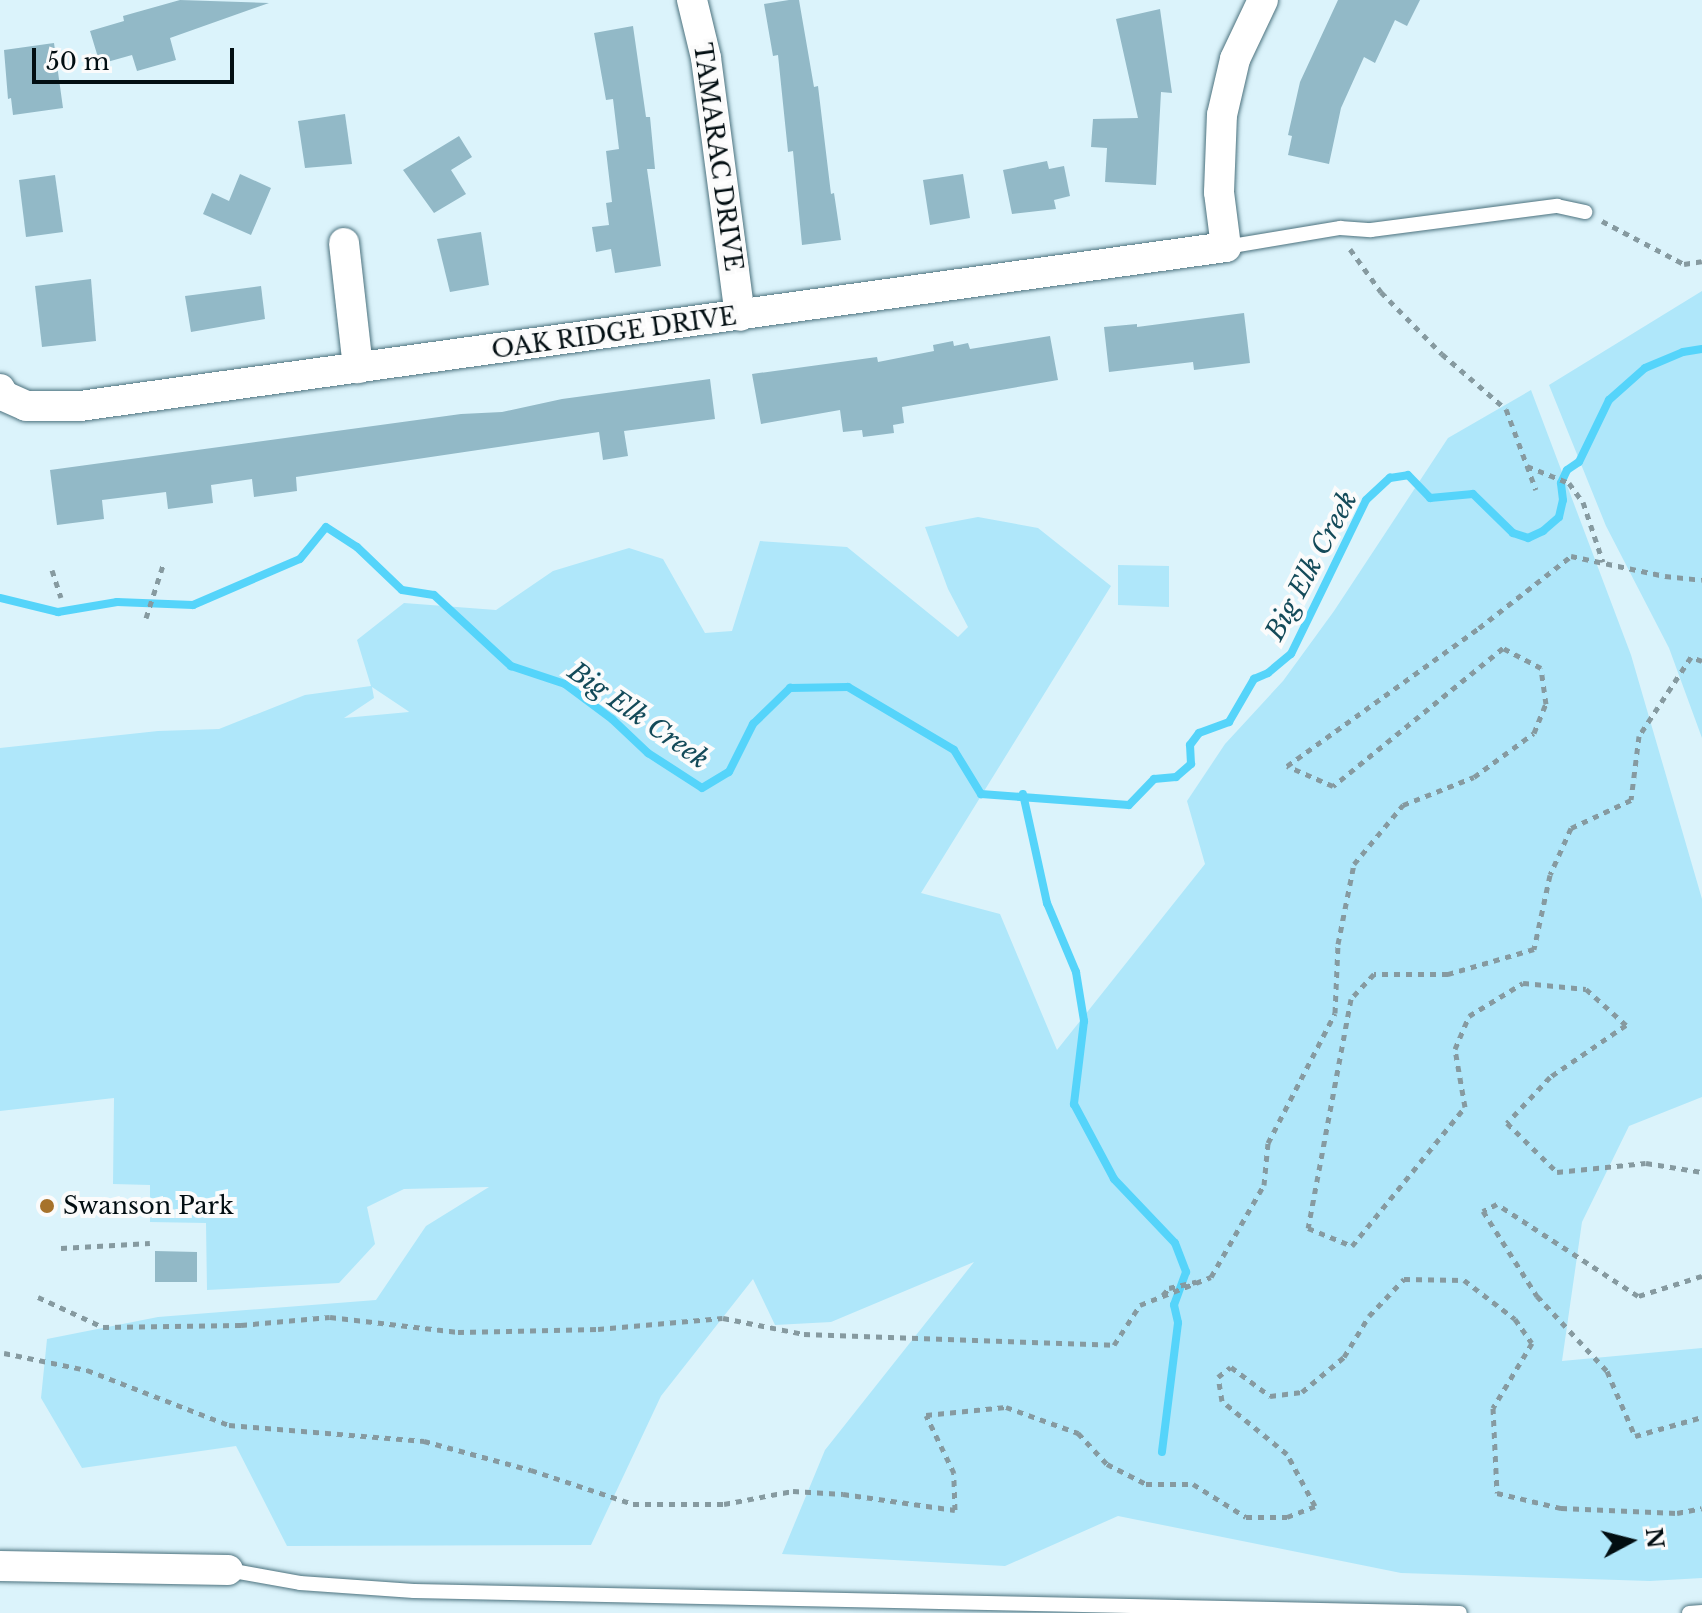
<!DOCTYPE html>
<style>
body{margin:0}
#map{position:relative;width:1702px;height:1613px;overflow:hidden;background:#dbf3fb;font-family:"Libre Baskerville",serif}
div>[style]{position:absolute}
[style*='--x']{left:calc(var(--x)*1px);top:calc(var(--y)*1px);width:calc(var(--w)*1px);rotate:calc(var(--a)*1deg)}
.green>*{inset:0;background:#afe7fa}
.stream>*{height:8px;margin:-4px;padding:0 4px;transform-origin:4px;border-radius:4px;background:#55d4fa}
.building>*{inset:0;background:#92b9c7}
.path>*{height:5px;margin-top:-2.5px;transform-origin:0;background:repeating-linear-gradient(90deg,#869aa0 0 6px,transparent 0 12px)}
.roads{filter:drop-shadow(0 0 2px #4c727e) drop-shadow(0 0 2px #4c727e)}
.service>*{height:14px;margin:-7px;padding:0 7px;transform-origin:7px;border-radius:7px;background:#fff}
.minor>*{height:30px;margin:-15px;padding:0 15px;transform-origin:15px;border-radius:15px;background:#fff}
.dots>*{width:22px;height:22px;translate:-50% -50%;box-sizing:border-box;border:4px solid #fbfbfb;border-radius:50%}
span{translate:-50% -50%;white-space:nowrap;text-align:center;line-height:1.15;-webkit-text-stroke:8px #fbfbfb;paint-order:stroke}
.street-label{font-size:24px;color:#020e12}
.poi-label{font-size:24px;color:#020e12}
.left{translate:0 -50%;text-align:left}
.water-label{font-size:26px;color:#134a59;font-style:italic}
.north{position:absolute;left:1590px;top:1501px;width:80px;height:80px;-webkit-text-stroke:6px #fbfbfb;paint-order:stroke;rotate:83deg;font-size:22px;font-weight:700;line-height:32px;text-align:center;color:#020e12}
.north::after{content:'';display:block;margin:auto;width:28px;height:36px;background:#020e12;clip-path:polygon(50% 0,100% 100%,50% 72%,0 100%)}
.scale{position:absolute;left:32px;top:48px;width:202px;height:36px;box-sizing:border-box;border:4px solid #020e12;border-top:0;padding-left:10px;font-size:24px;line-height:28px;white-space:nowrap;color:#020e12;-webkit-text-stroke:6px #fbfbfb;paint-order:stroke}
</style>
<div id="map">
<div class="green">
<i style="clip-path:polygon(1702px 291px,1702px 738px,1669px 648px,1606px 526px,1549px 385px)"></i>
<i style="clip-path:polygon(evenodd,1531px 390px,1631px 655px,1702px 899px,1702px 1097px,1629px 1126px,1582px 1222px,1562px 1361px,1702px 1348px,1702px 1578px,1650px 1581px,1401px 1573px,1118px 1516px,1005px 1566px,782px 1554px,825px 1450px,974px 1262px,831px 1322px,775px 1325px,753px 1279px,661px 1396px,591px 1545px,287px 1546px,236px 1446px,82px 1468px,41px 1398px,47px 1339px,158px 1317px,376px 1300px,426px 1226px,489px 1187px,404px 1189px,367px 1207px,375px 1244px,339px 1283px,207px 1290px,206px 1223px,150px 1222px,150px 1185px,113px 1184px,114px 1098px,0 1111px,0 748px,158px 731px,219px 729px,305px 695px,371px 686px,357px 640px,404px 603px,496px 610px,553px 571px,629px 548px,663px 559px,705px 633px,732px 631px,760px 541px,847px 547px,958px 637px,968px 627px,948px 589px,925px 527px,978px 517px,1038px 528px,1111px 586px,921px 893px,1000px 914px,1057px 1050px,1205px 864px,1187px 801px,1225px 744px,1283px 681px,1334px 611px,1448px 438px,1531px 390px,372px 687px,408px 711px,409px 712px,344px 718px,374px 698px,372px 687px)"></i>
<i style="clip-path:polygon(1118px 565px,1169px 566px,1169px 607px,1118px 605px)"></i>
</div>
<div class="stream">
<i style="--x:0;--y:598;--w:60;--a:13.6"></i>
<i style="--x:58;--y:612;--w:60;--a:-9.6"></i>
<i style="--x:117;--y:602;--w:76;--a:2.3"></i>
<i style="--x:193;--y:605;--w:116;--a:-23.3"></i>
<i style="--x:300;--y:559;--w:41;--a:-50.9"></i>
<i style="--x:326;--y:527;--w:37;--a:33"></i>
<i style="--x:357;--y:547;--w:62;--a:43.7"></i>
<i style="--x:402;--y:590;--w:32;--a:9"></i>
<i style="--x:434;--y:595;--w:105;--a:42.7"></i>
<i style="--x:511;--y:666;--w:57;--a:18.4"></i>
<i style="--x:565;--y:684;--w:59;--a:36.7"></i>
<i style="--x:612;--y:719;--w:50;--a:43.4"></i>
<i style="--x:648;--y:753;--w:64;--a:32.9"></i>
<i style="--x:702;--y:788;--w:31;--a:-31"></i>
<i style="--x:729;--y:772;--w:54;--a:-63.4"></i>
<i style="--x:753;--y:724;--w:52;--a:-44.2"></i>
<i style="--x:790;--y:688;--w:58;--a:-1"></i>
<i style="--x:848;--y:687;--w:123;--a:30.7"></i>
<i style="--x:954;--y:750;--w:52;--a:58.5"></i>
<i style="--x:981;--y:794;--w:148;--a:4.3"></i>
<i style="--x:1129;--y:805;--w:36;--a:-46"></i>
<i style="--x:1154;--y:779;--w:22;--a:-5"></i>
<i style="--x:1176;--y:777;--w:20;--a:-41"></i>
<i style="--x:1191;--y:764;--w:19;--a:-93"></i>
<i style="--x:1190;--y:745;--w:15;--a:-53"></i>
<i style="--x:1199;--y:733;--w:32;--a:-20"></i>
<i style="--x:1229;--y:722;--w:50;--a:-59.8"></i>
<i style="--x:1254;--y:679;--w:15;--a:-23"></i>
<i style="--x:1268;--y:673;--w:30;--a:-40"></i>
<i style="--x:1291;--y:654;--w:171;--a:-64"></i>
<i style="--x:1366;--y:500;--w:33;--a:-43"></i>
<i style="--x:1390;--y:478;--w:18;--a:-9"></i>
<i style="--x:1408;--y:475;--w:32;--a:46"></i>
<i style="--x:1430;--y:498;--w:43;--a:-5.3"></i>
<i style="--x:1473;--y:494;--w:56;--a:44.3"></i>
<i style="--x:1513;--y:533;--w:16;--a:18"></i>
<i style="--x:1528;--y:538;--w:17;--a:-25"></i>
<i style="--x:1543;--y:531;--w:21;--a:-41"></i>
<i style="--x:1559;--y:517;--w:17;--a:-77"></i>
<i style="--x:1563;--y:500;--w:17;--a:-97"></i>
<i style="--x:1561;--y:483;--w:14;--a:-65"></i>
<i style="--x:1567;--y:470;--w:14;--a:-34"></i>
<i style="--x:1579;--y:462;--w:69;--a:-64.2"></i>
<i style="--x:1609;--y:400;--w:48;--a:-41.6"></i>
<i style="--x:1645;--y:368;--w:41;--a:-22.8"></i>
<i style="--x:1683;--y:352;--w:19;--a:-9"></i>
<i style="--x:1023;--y:794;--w:112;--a:77.6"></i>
<i style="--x:1047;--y:903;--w:75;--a:67.2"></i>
<i style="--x:1076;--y:972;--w:50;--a:80.7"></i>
<i style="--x:1084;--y:1021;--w:84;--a:96.9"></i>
<i style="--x:1074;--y:1104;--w:85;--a:61.9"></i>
<i style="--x:1114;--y:1179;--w:88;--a:46.4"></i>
<i style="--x:1175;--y:1243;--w:31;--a:69"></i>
<i style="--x:1186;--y:1272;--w:35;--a:110"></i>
<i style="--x:1174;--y:1305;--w:18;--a:77"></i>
<i style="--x:1178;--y:1323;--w:130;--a:97.1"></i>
</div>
<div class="building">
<i style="clip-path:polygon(180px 0,269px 3px,170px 38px,176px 60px,137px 71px,132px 55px,100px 64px,90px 31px,124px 21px,123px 16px)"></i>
<i style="clip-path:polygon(789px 0,799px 0,814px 87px,818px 86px,831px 194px,834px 193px,841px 240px,802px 245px,793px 151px,788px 152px,778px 55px,773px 56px,764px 4px)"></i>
<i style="clip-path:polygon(1338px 0,1420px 0,1407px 26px,1395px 20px,1375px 63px,1364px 57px,1341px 108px,1329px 164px,1288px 155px,1292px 136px,1288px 135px,1300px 82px)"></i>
<i style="clip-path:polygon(1160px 9px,1172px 93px,1161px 92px,1156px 185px,1105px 182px,1107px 148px,1091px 147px,1093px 119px,1138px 118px,1116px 19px)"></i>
<i style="clip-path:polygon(633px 26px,646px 117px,650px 117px,655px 169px,647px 169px,661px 266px,615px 273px,611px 249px,596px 252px,592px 227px,609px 225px,606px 203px,612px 202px,606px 151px,619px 149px,613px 99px,606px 100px,594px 33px)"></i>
<i style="clip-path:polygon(54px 43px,63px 108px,13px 115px,11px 98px,8px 99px,4px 50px)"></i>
<i style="clip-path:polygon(345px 114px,352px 164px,305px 168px,298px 121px)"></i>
<i style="clip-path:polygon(459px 136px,472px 157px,451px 170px,466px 194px,434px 213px,403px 170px)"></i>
<i style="clip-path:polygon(1047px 161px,1049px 169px,1064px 166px,1070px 196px,1054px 200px,1056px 209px,1012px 214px,1003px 170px)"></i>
<i style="clip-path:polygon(240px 174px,271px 188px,251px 235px,203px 214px,212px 193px,229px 201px)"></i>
<i style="clip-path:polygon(963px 174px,970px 218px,930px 225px,923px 180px)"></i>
<i style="clip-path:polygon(55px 175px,63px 232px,26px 237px,19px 180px)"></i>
<i style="clip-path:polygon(481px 232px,489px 285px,450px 292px,437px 239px)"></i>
<i style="clip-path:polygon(91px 279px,96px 341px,42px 347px,35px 286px)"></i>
<i style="clip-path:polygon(261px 286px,265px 319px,191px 332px,185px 296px)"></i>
<i style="clip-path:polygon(1244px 313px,1250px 363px,1194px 370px,1193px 362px,1109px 372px,1104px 327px,1137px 324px,1137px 327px)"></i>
<i style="clip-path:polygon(1050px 336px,1058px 380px,902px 407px,904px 423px,893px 425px,894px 433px,863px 437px,862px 430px,843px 432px,840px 410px,761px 424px,752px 374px,877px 357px,878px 362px,934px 351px,933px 345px,953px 341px,954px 346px,968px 343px,970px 349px)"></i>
<i style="clip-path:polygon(710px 379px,715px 419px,624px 431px,628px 456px,603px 460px,599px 432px,296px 477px,297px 491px,254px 497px,252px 479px,211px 485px,213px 503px,168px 509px,166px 492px,102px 500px,104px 519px,57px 525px,50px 470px,461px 414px,502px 412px,562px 399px)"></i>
<i style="clip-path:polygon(155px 1251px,197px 1252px,197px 1282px,155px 1282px)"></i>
</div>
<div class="path">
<i style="--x:1602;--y:221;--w:93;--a:27.7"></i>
<i style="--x:1684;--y:264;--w:18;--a:-9"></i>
<i style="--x:1350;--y:249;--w:53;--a:54.2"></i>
<i style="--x:1381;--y:292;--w:87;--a:45.5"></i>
<i style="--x:1442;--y:354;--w:84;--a:40.7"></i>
<i style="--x:1506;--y:409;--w:86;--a:69.7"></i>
<i style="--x:1527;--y:466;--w:45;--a:22"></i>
<i style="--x:1569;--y:483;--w:24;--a:54"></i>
<i style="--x:1583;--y:502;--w:63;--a:71.6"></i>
<i style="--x:52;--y:570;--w:29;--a:72"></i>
<i style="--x:146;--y:618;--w:56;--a:-72.2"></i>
<i style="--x:1702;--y:661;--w:12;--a:-160"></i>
<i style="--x:1691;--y:657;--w:95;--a:123.4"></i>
<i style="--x:1639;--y:736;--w:64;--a:97.1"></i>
<i style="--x:1631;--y:800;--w:66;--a:155"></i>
<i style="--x:1571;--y:828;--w:51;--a:114.1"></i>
<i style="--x:1550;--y:875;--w:76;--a:102.2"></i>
<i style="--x:1534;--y:949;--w:90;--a:163.8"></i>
<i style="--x:1448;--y:974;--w:74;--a:180"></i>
<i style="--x:1374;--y:974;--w:34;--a:133"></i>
<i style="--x:1351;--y:999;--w:233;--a:100.6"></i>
<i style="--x:1308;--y:1228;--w:48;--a:22.2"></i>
<i style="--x:1352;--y:1246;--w:179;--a:-50.9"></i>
<i style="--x:1465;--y:1107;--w:59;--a:-99.8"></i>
<i style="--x:1455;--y:1049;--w:36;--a:-67"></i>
<i style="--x:1469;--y:1016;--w:63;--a:-31.4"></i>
<i style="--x:1523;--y:983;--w:63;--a:5.4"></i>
<i style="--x:1586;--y:989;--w:54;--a:42"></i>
<i style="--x:1626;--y:1025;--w:92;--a:145.6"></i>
<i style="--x:1550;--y:1077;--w:63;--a:133.1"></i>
<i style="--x:1507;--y:1123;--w:70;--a:44.4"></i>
<i style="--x:1557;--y:1172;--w:89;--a:-5.8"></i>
<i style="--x:1646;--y:1163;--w:57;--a:9.1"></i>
<i style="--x:61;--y:1248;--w:89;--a:-3.2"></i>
<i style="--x:1702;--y:1276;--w:67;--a:162.6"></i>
<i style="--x:1638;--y:1296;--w:168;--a:-146.9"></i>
<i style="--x:1497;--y:1204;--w:16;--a:153"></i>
<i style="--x:1483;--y:1211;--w:101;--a:57.6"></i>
<i style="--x:1537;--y:1296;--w:103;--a:47"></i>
<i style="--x:1607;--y:1371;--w:71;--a:66.7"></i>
<i style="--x:1635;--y:1436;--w:70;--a:-15.8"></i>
<i style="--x:1163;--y:1295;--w:9;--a:-49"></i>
<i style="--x:1169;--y:1288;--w:28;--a:-13"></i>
<i style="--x:38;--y:1297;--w:72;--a:24.8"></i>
<i style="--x:103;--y:1327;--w:138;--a:-0.8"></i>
<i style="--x:241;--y:1325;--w:89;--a:-5.1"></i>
<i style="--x:330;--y:1317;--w:129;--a:6.7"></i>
<i style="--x:458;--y:1332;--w:140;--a:-1.2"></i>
<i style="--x:598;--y:1329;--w:125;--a:-5"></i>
<i style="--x:723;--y:1318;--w:83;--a:11.2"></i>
<i style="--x:804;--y:1334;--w:310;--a:2"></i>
<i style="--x:1114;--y:1345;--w:48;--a:-57"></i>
<i style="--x:1140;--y:1305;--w:76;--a:-21.5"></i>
<i style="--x:1211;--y:1277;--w:106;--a:-60.1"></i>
<i style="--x:1264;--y:1185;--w:42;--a:-84.6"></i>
<i style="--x:1268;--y:1143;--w:146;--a:-62.7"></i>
<i style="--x:1335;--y:1013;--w:69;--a:-87.5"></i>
<i style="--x:1338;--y:944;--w:82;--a:-78.7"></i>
<i style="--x:1354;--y:864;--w:77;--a:-50.3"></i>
<i style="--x:1403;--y:805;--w:76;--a:-21.5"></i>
<i style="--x:1474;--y:777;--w:74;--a:-36.3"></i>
<i style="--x:1534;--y:733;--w:31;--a:-68"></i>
<i style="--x:1546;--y:704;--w:36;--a:-98"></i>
<i style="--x:1541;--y:668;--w:43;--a:-152.2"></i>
<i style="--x:1503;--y:648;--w:219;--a:140.9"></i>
<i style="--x:1333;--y:786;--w:50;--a:-156.5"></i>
<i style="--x:1287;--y:766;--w:236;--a:-35.7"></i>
<i style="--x:1479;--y:628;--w:117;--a:-38"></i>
<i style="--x:1571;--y:556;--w:96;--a:12"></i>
<i style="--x:1665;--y:576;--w:37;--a:6"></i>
<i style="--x:4;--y:1353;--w:85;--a:11.6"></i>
<i style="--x:87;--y:1370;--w:152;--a:21.2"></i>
<i style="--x:229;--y:1425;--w:196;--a:4.7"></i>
<i style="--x:424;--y:1441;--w:111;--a:15.2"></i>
<i style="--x:531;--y:1470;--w:108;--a:18.4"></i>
<i style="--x:633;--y:1504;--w:91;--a:0"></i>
<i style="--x:724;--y:1504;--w:70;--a:-10.7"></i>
<i style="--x:793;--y:1491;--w:50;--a:3.4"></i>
<i style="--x:843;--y:1494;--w:113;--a:8.1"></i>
<i style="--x:955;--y:1510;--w:37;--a:-92"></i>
<i style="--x:954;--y:1473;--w:64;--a:-115.8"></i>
<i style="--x:926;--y:1415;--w:80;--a:-5.7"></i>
<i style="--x:1006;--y:1407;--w:77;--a:19.9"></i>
<i style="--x:1078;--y:1433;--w:42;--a:46.9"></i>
<i style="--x:1107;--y:1464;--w:44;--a:27.1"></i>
<i style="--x:1146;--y:1484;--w:47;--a:0"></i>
<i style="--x:1193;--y:1484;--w:62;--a:31.9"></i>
<i style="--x:1246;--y:1517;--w:41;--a:0"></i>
<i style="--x:1287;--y:1517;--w:30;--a:-21"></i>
<i style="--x:1315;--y:1506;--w:59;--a:-118.3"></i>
<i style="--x:1287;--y:1454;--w:84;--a:-140.8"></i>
<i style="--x:1222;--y:1401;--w:24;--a:-99"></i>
<i style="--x:1218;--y:1377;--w:16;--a:-38"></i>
<i style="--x:1231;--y:1367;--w:49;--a:36.6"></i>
<i style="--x:1270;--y:1396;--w:32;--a:-7"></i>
<i style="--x:1302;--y:1392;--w:55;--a:-39.8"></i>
<i style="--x:1344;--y:1357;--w:48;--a:-58.6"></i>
<i style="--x:1369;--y:1316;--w:51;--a:-46.6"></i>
<i style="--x:1404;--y:1279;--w:60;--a:1"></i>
<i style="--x:1464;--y:1280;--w:64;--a:37.4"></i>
<i style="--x:1515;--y:1319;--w:29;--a:55"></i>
<i style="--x:1532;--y:1343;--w:76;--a:121"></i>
<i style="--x:1493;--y:1408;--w:85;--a:87.3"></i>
<i style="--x:1497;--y:1493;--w:66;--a:13.2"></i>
<i style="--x:1561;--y:1508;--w:116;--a:2.5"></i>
<i style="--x:1677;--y:1513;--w:25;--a:-11"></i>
</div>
<div class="roads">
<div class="service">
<i style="--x:1226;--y:247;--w:116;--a:-9.5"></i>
<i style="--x:1340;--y:228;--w:31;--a:4"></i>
<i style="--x:1371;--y:230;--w:188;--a:-7.4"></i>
<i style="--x:1557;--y:206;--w:29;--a:12"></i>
<i style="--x:228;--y:1570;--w:73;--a:10.2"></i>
<i style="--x:300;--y:1583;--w:114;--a:4"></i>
<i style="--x:414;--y:1591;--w:1046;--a:1.2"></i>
<i style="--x:1689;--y:1613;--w:13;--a:-4"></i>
</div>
<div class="minor">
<i style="--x:692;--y:0;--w:60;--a:76.4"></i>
<i style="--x:706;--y:58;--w:260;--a:82.5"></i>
<i style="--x:344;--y:243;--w:126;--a:83.6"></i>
<i style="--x:0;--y:389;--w:8;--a:60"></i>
<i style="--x:4;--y:396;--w:24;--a:24"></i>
<i style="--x:26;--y:406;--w:54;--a:0"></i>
<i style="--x:80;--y:406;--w:1157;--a:-7.9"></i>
<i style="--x:1226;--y:247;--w:55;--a:-97.3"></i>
<i style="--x:1219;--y:192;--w:77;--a:-87.8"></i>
<i style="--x:1222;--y:115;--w:57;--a:-76.9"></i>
<i style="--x:1235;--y:59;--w:65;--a:-64.6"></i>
<i style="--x:0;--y:1566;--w:228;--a:1"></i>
</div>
</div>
<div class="dots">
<i style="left:47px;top:1206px;background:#a6722b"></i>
</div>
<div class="street-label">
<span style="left:718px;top:157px;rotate:82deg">TAMARAC DRIVE</span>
<span style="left:614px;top:333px;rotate:-8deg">OAK RIDGE DRIVE</span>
</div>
<div class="poi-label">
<span class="left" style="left:63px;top:1206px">Swanson Park</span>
</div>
<div class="water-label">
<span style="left:1312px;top:566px;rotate:-62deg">Big Elk Creek</span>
<span style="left:638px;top:716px;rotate:35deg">Big Elk Creek</span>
</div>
<div class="north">N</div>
<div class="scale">50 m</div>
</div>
